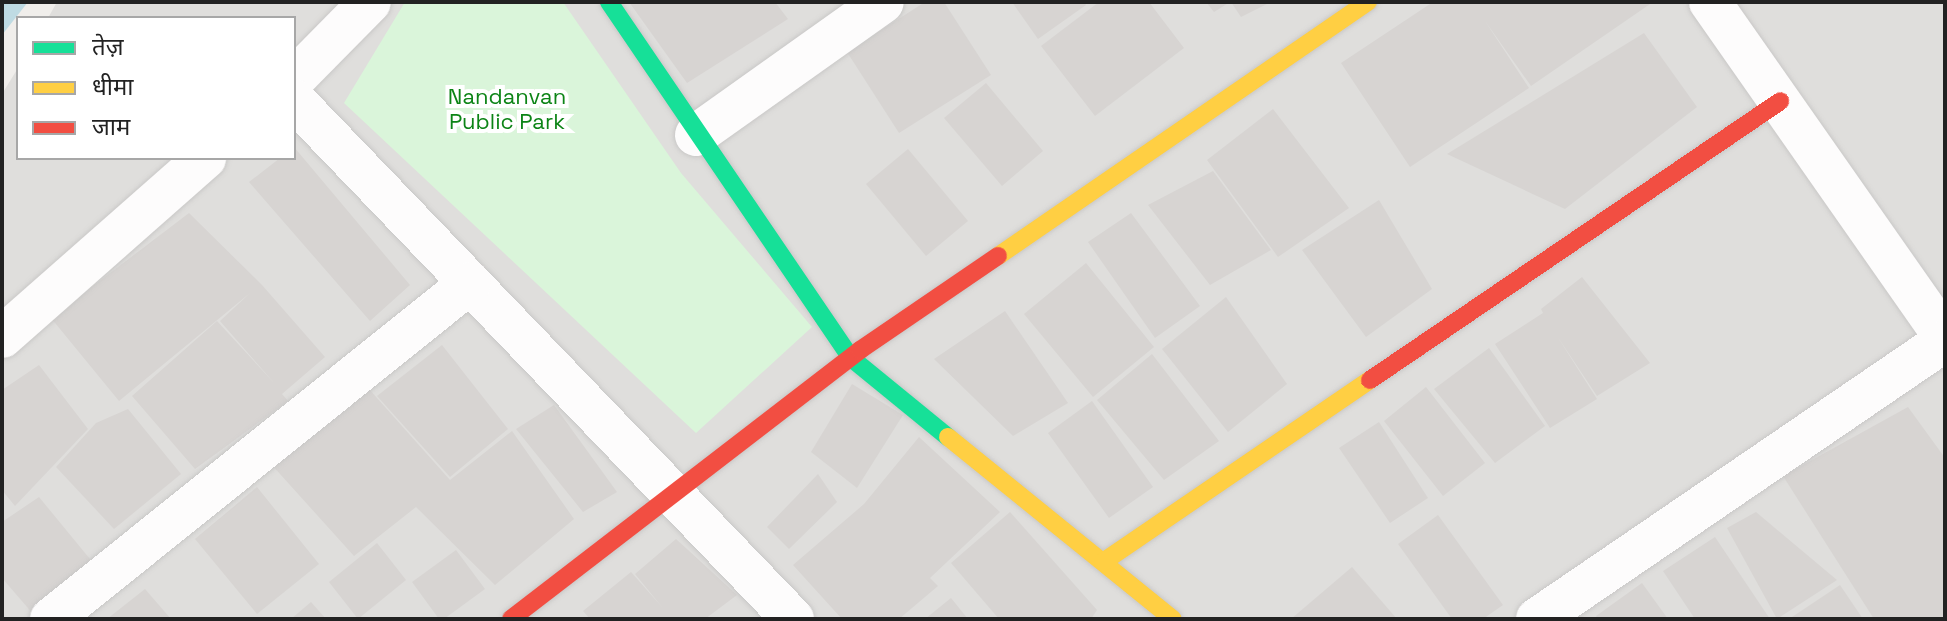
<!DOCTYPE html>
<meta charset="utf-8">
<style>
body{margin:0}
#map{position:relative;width:1947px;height:621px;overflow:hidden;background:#f0eeeb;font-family:"Space Grotesk","Noto Sans Devanagari",sans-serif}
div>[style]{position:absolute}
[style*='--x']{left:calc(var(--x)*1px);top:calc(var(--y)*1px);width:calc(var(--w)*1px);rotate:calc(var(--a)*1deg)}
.residential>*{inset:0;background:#dfdedc}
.park>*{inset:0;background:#daf5da}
.water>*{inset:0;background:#bfdbe3}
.building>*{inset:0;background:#d7d4d2}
.roads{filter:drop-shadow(0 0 2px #c9c8c7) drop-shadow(0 0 2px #c9c8c7)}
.street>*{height:42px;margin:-21px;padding:0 21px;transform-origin:21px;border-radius:21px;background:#fdfcfc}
.fast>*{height:18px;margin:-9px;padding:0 9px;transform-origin:9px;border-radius:9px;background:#16e098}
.slow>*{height:18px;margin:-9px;padding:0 9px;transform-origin:9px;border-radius:9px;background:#ffcf43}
.jam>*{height:18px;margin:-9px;padding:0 9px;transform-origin:9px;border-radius:9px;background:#f24e42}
span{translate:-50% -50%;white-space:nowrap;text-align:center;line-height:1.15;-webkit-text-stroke:8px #fff;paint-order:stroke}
.park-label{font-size:22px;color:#0c8416}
.frame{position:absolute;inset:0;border:4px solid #222;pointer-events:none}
.legend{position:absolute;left:16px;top:16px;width:280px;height:144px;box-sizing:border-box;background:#fff;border:2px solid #a7a7a7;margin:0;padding:10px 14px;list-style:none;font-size:24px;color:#222}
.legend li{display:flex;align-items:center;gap:16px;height:40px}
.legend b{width:40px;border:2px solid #a7a7a7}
</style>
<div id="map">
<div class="residential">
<i style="clip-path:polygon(57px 2px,1945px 2px,1945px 619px,2px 619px,2px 94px,18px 68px,18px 158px,294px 158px,294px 18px,48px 18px)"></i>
</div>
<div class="park">
<i style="clip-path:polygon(405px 2px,563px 2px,681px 173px,812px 327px,696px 433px,344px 103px)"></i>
</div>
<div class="water">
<i style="clip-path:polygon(2px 2px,28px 2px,2px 35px)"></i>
</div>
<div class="building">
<i style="clip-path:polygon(629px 2px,775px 2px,788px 19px,687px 83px)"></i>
<i style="clip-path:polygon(925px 2px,944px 2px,991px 75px,899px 133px,847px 52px)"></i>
<i style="clip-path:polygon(1012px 2px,1084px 2px,1086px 5px,1038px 39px)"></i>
<i style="clip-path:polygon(1099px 2px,1149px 2px,1184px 48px,1095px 116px,1041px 46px)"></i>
<i style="clip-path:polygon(1206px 2px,1230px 2px,1214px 12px)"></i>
<i style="clip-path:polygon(1231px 2px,1271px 2px,1241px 17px)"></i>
<i style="clip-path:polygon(1433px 2px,1653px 2px,1531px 86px,1485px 21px,1529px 88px,1410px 167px,1341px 63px)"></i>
<i style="clip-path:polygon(1644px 33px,1697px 107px,1565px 209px,1447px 154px)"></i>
<i style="clip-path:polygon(986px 83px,1043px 151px,1002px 186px,944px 118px)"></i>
<i style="clip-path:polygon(1273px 109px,1349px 208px,1278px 257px,1207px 160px)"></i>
<i style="clip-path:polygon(294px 147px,410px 285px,370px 321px,249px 182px,280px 158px,294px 158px)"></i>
<i style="clip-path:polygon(908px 149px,968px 221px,926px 256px,866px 184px)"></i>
<i style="clip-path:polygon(1213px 171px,1271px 250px,1210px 285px,1148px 205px)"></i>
<i style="clip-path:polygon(1379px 200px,1432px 289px,1366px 337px,1302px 250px)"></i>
<i style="clip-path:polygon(189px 213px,262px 285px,325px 357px,282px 394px,288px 401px,195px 469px,132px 396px,217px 321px,275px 384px,220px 321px,250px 293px,119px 401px,51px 318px)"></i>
<i style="clip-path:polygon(1131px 213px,1200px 306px,1155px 338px,1088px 242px)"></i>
<i style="clip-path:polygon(1086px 263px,1154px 347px,1093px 397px,1024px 314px)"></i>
<i style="clip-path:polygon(1582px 277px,1650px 363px,1597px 396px,1557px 336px,1597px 399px,1550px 428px,1495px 344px,1543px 313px,1541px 309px)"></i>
<i style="clip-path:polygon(1226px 297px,1287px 384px,1228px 432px,1162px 349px)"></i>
<i style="clip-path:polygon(1005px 311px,1068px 403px,1013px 436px,934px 359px)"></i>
<i style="clip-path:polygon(442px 345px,508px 429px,450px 477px,377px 396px)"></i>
<i style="clip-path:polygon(1489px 348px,1545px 426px,1495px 463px,1434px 389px)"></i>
<i style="clip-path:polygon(1152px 354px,1219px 441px,1164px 480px,1097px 400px)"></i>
<i style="clip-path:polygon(39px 365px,88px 429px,15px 506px,2px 490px,2px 390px)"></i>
<i style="clip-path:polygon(852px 384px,903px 415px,857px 488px,811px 452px)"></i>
<i style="clip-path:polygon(1426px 387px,1485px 463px,1443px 496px,1384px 421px)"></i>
<i style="clip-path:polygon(369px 389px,450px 480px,512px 431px,574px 519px,495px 585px,416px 507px,354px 556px,271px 464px)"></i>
<i style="clip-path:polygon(1092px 401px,1153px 487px,1109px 518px,1048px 433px)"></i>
<i style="clip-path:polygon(554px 405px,617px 492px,583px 512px,516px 429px)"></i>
<i style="clip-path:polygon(1908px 407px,1945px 458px,1945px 619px,1874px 619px,1783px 476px)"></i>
<i style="clip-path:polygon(128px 409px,181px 474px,114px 529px,56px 467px,96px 423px)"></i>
<i style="clip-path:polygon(1379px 422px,1428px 498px,1390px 523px,1339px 448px)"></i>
<i style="clip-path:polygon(919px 437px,1000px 512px,930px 578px,938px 586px,899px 619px,842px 619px,793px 565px,864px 504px)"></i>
<i style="clip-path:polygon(818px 474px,837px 502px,789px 549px,767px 527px)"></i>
<i style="clip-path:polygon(257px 487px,319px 564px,257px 614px,195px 539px)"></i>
<i style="clip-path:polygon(39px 497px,99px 570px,34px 615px,2px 578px,2px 522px)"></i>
<i style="clip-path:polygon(1010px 512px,1097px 610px,1091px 619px,999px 619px,951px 563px)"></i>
<i style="clip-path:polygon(1756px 512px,1837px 580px,1777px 619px,1727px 528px)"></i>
<i style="clip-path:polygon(1438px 515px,1503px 605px,1483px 619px,1452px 619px,1398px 544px)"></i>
<i style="clip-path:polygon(1715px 537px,1770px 619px,1695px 619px,1663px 571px)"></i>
<i style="clip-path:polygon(676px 539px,737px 595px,705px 619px,590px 619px,583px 611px,631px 572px,662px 607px,635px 574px)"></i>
<i style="clip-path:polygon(377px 543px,406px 580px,358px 619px,329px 582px)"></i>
<i style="clip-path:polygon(456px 550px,485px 589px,444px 619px,439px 619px,412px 582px)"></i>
<i style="clip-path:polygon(1352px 567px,1397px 619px,1291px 619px)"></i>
<i style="clip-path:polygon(1642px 583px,1668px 619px,1598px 619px,1596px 616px)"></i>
<i style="clip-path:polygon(1840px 585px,1863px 619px,1789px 619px)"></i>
<i style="clip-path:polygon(145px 589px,171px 619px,107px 619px)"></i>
<i style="clip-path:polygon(951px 598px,968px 619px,925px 619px)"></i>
<i style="clip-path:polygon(311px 602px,326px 619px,291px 619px)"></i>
</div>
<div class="roads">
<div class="street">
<i style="--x:1710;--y:2;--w:409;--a:55"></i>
<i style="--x:294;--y:79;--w:108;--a:-45.4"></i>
<i style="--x:294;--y:100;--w:720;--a:46.13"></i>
<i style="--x:696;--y:135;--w:229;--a:-35.4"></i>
<i style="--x:2;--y:337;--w:271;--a:-41.4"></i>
<i style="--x:51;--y:619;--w:537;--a:-38.73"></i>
<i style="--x:1537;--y:619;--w:494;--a:-34.3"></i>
</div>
<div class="fast">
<i style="--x:609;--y:2;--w:430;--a:55.8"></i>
<i style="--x:851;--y:358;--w:125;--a:39.2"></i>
</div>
<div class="slow">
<i style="--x:998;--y:256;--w:449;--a:-34.5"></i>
<i style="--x:948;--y:437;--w:289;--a:39"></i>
<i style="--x:1103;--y:562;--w:323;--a:-34.3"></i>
</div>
<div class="jam">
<i style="--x:1370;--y:380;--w:496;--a:-34.2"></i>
<i style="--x:511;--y:619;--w:441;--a:-37.6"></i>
<i style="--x:860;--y:350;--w:167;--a:-34.3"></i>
</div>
</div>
<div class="park-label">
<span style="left:507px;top:109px">Nandanvan<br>Public Park</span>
</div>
<div class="frame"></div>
<ul class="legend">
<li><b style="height:10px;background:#16e098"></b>तेज़</li>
<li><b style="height:10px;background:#ffcf43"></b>धीमा</li>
<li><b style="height:10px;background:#f24e42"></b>जाम</li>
</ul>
</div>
